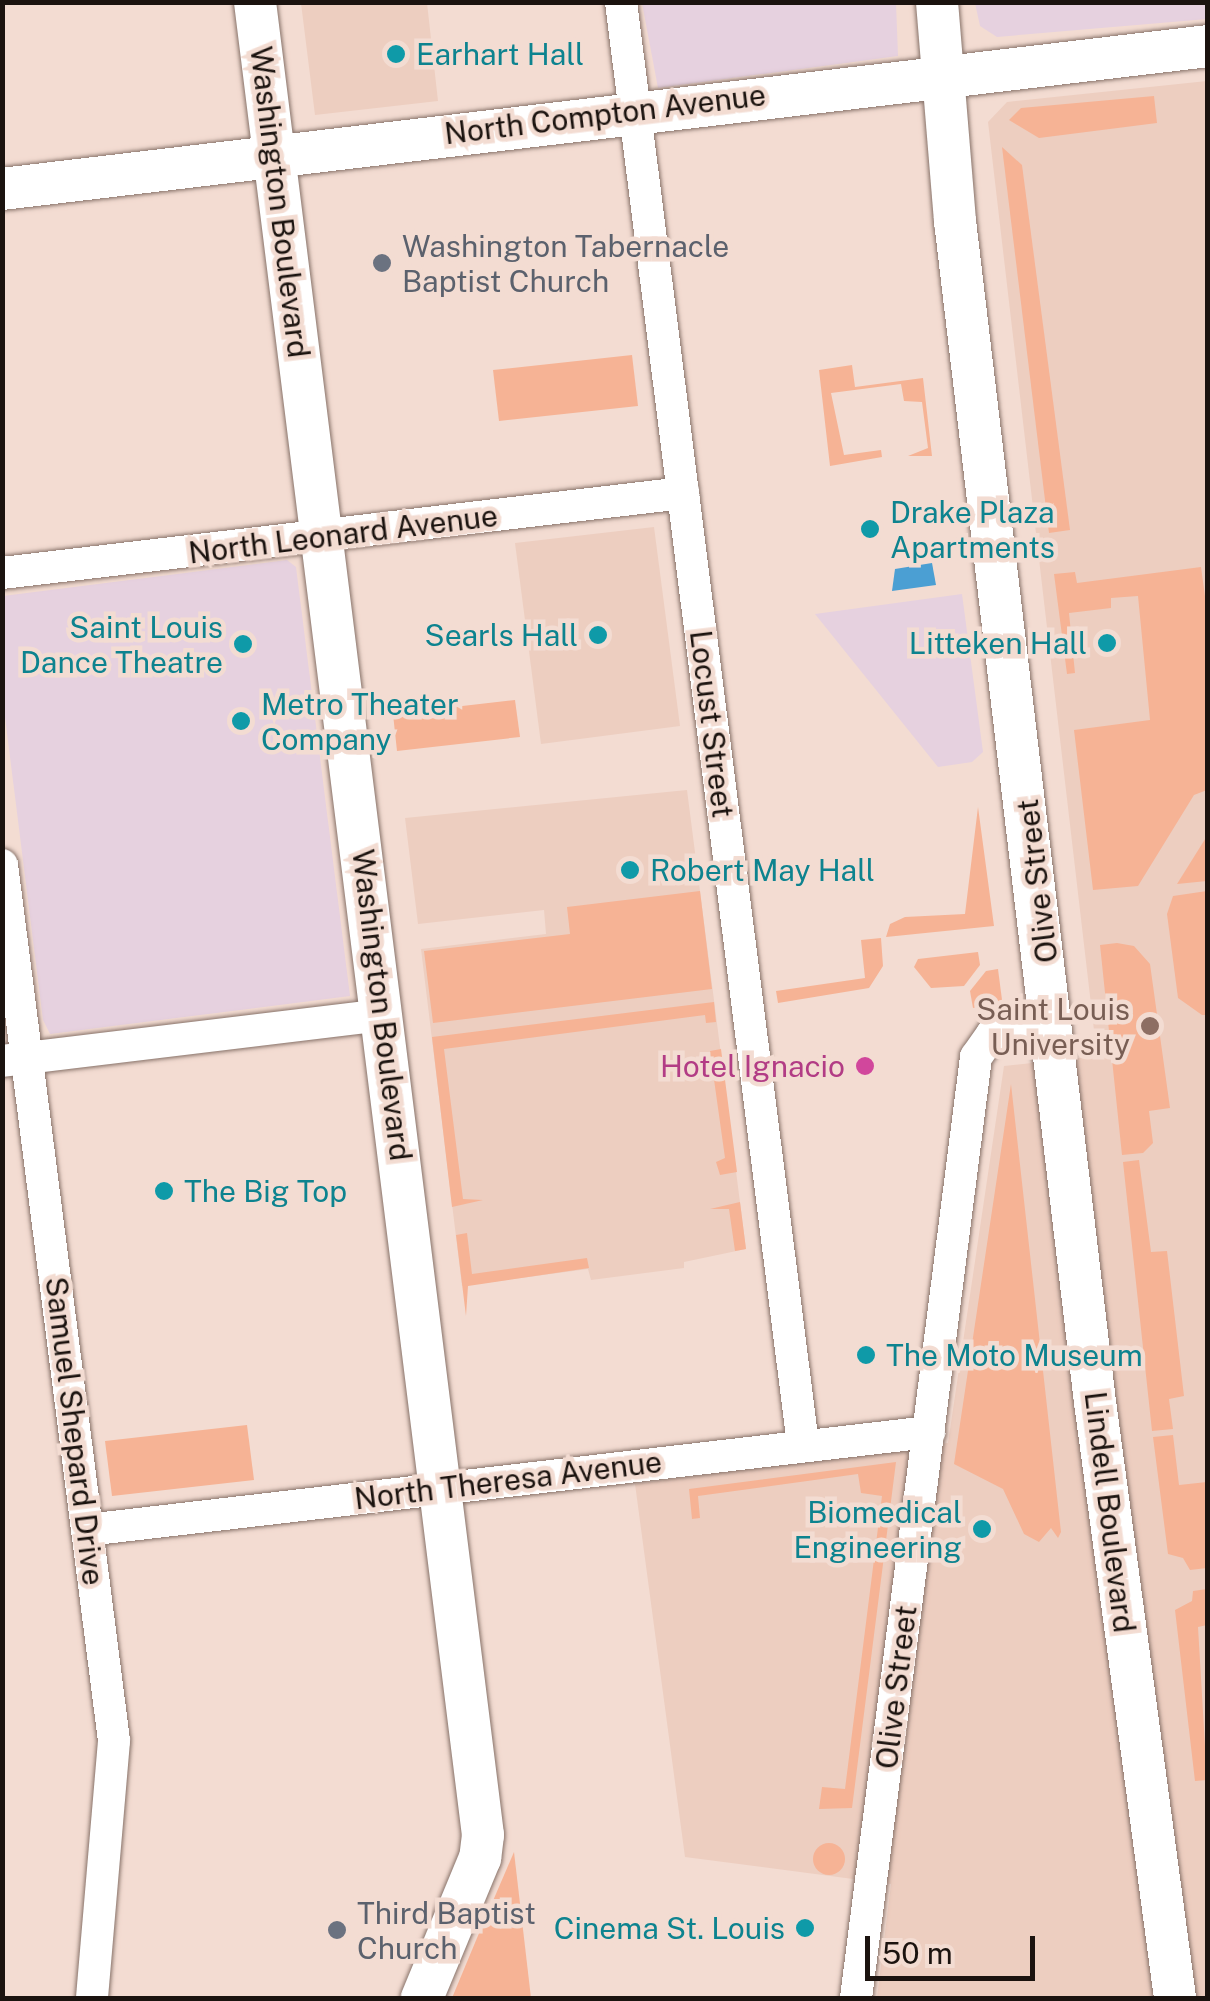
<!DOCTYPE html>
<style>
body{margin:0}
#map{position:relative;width:1210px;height:2001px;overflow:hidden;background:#f3dcd2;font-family:"Public Sans",sans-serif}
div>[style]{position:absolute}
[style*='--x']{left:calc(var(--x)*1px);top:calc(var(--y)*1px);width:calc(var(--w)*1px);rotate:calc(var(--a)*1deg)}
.commercial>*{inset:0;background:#e6d1df}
.built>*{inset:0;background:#edcec0}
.green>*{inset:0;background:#f6b395}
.round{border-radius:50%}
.water>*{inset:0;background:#4b9fd3}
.roads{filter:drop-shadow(0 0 2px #877269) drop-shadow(0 0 2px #877269)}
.minor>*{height:32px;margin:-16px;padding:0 16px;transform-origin:16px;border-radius:16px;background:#fff}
.major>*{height:42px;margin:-21px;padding:0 21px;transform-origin:21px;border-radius:21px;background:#fff}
.dots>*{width:28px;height:28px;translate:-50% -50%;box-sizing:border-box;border:5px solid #f3dcd2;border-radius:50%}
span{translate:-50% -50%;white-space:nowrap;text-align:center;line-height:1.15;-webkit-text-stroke:9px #f3dcd2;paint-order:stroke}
.culture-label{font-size:30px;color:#0d838f}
.left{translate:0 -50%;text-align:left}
.right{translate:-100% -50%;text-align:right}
.street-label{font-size:30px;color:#1b130f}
.worship-label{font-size:30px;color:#5b616d}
.education-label{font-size:30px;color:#785e54}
.hotel-label{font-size:30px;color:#b23c85}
.frame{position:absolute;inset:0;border:5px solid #1b130f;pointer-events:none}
.scale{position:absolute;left:865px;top:1936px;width:170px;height:45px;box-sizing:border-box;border:5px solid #1b130f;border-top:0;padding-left:12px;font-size:30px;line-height:35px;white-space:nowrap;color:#1b130f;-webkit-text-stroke:8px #f3dcd2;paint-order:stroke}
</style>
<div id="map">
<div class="commercial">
<i style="clip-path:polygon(642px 3px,896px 3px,898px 56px,658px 88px)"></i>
<i style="clip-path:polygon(975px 3px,1207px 3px,1207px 19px,997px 37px,980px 26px)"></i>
<i style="clip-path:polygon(287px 560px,296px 567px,350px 996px,50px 1034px,43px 1020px,3px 701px,3px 596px)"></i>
<i style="clip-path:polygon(962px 594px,983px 752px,972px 762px,938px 767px,815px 614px)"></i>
</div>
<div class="built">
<i style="clip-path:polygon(301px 3px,427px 3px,438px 101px,315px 115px)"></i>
<i style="clip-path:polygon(1207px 81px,1207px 1998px,877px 1998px,891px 1884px,685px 1857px,635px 1484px,948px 1443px,1004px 1066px,1097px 1056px,988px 122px,1007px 102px)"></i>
<i style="clip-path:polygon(654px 527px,680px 726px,541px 744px,515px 543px)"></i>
<i style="clip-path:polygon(687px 790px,746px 1249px,684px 1262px,684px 1268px,591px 1280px,588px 1269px,462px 1286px,421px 949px,546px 934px,544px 910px,418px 924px,405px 818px)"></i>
</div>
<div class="green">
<i style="clip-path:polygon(1154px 96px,1157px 123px,1039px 138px,1009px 120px,1021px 108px)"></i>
<i style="clip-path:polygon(1002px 147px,1022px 165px,1070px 530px,1049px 533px)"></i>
<i style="clip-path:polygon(632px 355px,638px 406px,499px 421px,493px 370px)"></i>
<i style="clip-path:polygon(852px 365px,855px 387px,923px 378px,932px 456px,908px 456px,928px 448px,922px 402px,904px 401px,901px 384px,831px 393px,844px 455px,881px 450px,882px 457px,830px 466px,819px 370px)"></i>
<i style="clip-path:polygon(1201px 567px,1208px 618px,1207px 790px,1194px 795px,1138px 886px,1093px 890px,1074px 730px,1150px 720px,1138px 596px,1111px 598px,1111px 608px,1069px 613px,1075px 673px,1067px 674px,1054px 574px,1075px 572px,1077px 583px)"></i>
<i style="clip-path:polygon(515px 700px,520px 737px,397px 751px,393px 714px)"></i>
<i style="clip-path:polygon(978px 807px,994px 926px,886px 937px,890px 924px,905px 917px,965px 914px)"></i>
<i style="clip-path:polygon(1207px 835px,1207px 881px,1177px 884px,1207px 836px)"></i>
<i style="clip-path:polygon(700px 891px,712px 989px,433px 1023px,424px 951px,570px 934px,567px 907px)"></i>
<i style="clip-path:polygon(1207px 891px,1208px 1015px,1202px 1015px,1178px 998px,1167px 914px,1173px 896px)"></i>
<i style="clip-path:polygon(881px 938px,883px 966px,869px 988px,778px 1003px,776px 991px,865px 978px,861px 940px)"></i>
<i style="clip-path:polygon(1117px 943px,1134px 946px,1150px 964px,1170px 1108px,1149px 1111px,1153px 1143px,1143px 1153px,1122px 1155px,1100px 945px)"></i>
<i style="clip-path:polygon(978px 952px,980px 965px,964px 986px,931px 988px,914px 967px,918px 959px)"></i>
<i style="clip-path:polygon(998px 969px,1002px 1000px,973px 1008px,970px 991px,986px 971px)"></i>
<i style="clip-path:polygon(714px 1002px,716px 1022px,706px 1023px,705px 1015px,444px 1049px,463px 1199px,483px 1200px,452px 1207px,432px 1037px)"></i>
<i style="clip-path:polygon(721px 1049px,737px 1172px,720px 1175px,716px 1162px,725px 1158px,710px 1051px)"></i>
<i style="clip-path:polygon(1011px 1084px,1061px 1532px,1058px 1538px,1051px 1528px,1039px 1542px,1024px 1534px,1003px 1489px,954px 1464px)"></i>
<i style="clip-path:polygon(1139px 1160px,1151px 1252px,1167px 1251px,1184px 1396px,1169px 1399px,1173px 1429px,1152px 1431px,1123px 1162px)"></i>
<i style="clip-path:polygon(740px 1202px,746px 1249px,735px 1251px,729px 1209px,710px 1209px)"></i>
<i style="clip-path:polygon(467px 1233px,472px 1274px,587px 1258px,589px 1268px,468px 1286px,466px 1316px,456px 1235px)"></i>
<i style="clip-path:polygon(247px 1425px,254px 1480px,112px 1496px,105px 1441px)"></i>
<i style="clip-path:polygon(1173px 1435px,1179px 1485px,1207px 1482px,1207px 1568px,1190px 1570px,1183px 1558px,1168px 1554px,1153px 1437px)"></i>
<i style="clip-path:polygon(896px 1462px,852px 1808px,819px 1809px,822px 1787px,845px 1789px,882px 1496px,861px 1493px,858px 1474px,698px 1496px,700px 1518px,692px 1519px,689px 1489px)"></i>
<i style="clip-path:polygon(1207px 1589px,1207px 1625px,1198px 1627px,1207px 1780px,1195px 1781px,1175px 1610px,1192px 1601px,1193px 1591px)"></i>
<i class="round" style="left:813px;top:1843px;width:32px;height:32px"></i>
<i style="clip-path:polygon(514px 1852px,531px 1998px,452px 1998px,477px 1938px)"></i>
</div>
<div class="water">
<i style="clip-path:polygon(932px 563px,936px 585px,892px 591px,895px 569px)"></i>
</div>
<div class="roads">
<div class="minor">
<i style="--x:621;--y:2;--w:1454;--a:82.81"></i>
<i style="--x:2;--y:573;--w:686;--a:-6.7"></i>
<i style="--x:2;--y:865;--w:883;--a:82.71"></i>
<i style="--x:114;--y:1741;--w:258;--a:94.9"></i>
<i style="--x:2;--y:1061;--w:385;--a:-6.9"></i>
<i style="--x:87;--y:1530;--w:848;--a:-6.64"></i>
<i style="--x:856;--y:1998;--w:949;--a:-82.73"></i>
<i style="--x:976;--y:1057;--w:28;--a:-55"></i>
<i style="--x:992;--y:1034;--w:63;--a:-9.2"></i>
</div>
<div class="major">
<i style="--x:255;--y:2;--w:1847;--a:82.91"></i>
<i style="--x:483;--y:1835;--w:23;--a:97"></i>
<i style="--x:480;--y:1858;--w:152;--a:112.5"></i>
<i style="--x:937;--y:2;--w:220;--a:85.3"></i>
<i style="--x:955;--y:221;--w:1189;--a:83.24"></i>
<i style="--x:1095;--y:1402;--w:601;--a:82.35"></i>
<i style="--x:2;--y:189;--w:1214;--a:-6.76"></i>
</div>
</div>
<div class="dots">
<i style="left:396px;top:54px;background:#0f9aa8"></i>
<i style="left:382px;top:263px;background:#6b7280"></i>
<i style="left:870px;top:529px;background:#0f9aa8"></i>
<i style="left:598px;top:635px;background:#0f9aa8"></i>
<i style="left:1107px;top:643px;background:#0f9aa8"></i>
<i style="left:243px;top:644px;background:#0f9aa8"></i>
<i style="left:241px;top:721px;background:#0f9aa8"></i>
<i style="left:630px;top:870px;background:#0f9aa8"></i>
<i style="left:1150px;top:1026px;background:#8d6e63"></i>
<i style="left:865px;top:1066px;background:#d1479c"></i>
<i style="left:164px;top:1191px;background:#0f9aa8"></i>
<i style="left:866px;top:1355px;background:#0f9aa8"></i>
<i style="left:982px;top:1529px;background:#0f9aa8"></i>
<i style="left:805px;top:1928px;background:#0f9aa8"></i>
<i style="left:337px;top:1930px;background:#6b7280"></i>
</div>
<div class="culture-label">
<span class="left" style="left:416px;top:54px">Earhart Hall</span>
<span class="left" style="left:890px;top:529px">Drake Plaza<br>Apartments</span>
<span class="right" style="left:223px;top:644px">Saint Louis<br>Dance Theatre</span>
<span class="right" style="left:578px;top:635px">Searls Hall</span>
<span class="right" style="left:1087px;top:643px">Litteken Hall</span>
<span class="left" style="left:261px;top:721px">Metro Theater<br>Company</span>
<span class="left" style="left:650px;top:870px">Robert May Hall</span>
<span class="left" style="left:184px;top:1191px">The Big Top</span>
<span class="left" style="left:886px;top:1355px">The Moto Museum</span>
<span class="right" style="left:962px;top:1529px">Biomedical<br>Engineering</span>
<span class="right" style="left:785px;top:1928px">Cinema St. Louis</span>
</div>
<div class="street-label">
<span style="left:605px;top:114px;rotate:-7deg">North Compton Avenue</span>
<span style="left:280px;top:202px;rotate:83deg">Washington Boulevard</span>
<span style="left:343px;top:534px;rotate:-7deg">North Leonard Avenue</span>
<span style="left:712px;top:724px;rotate:83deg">Locust Street</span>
<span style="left:1037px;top:881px;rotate:-97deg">Olive Street</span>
<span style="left:382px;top:1005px;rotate:83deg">Washington Boulevard</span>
<span style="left:75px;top:1431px;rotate:83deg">Samuel Shepard Drive</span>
<span style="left:508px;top:1480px;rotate:-7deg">North Theresa Avenue</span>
<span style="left:1110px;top:1512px;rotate:83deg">Lindell Boulevard</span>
<span style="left:896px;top:1687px;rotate:-83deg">Olive Street</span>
</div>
<div class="worship-label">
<span class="left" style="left:402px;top:263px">Washington Tabernacle<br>Baptist Church</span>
<span class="left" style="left:357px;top:1930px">Third Baptist<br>Church</span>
</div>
<div class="education-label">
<span class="right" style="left:1130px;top:1026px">Saint Louis<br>University</span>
</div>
<div class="hotel-label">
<span class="right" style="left:845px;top:1066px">Hotel Ignacio</span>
</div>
<div class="frame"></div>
<div class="scale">50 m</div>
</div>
